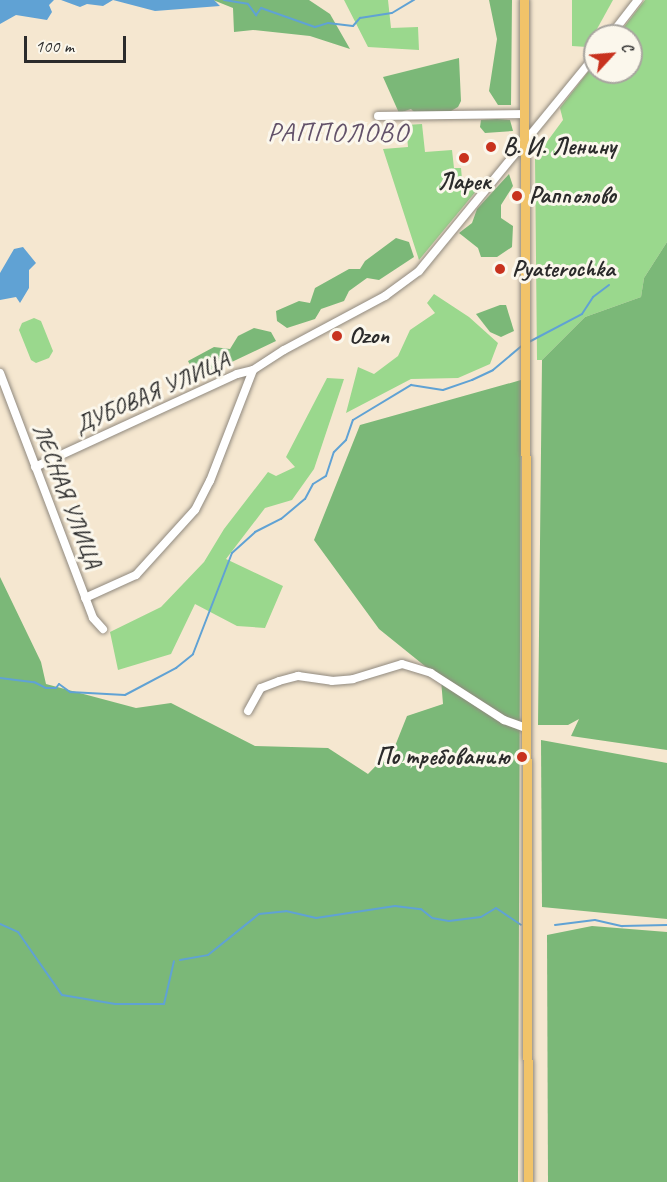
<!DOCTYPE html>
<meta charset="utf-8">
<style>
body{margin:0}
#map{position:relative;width:667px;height:1182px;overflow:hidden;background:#f5e7d0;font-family:Caveat,sans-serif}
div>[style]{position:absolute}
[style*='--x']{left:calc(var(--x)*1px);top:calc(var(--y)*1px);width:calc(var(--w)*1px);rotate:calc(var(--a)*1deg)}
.green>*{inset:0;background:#9ad88d}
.forest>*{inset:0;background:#7bb878}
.water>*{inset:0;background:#60a2d4}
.stream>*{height:2px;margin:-1px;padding:0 1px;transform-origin:1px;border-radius:1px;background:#60a2d4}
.roads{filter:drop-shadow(0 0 2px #90897e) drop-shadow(0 0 2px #90897e)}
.minor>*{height:8px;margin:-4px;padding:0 4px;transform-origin:4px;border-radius:4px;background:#fff}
.major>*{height:9px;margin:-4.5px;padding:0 4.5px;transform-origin:4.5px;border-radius:4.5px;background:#f1c369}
.dots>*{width:16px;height:16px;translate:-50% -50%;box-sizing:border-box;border:3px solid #fbf7ec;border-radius:50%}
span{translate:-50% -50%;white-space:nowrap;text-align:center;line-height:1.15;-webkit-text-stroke:6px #fbf7ec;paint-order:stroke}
.poi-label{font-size:24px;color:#2b2b2b;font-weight:700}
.left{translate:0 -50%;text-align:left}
.right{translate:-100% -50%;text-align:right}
.street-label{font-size:24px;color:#2b2b2b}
.quarter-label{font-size:27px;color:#625169;letter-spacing:1.5px}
.north{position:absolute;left:583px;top:24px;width:60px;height:60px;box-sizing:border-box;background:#fbf7ec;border:2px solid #a8a59f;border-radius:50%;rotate:64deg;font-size:16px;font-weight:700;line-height:24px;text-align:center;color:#2b2b2b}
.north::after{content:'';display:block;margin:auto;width:21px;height:27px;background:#c8321e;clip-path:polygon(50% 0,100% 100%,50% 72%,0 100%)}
.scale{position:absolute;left:24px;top:36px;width:102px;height:27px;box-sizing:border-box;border:3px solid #2b2b2b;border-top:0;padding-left:8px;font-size:18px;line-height:21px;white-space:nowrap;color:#2b2b2b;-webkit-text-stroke:4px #fbf7ec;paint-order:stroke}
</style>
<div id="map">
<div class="green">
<i style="clip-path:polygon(344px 0,388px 0,391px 28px,418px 27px,419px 50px,368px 47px)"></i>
<i style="clip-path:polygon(572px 0,613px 0,587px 47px,572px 46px)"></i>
<i style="clip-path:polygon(645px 0,667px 0,667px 242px,644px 278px,641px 297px,585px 317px,542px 360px,537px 360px,535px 158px,563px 120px,560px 108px,595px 63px,595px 72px,631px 72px,631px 36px,617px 36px)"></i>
<i style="clip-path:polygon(422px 124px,425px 152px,452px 150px,454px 168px,461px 168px,463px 190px,477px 190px,419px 260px,383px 149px,408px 147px,406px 125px)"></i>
<i style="clip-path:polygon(434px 294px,469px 317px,498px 343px,490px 364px,458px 378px,411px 379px,346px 413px,358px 367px,374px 374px,398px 356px,410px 330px,435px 313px,427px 303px)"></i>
<i style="clip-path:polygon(34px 318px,41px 321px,53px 351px,49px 358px,36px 363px,31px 360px,19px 330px,22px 323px)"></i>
<i style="clip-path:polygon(327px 378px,344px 379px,314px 469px,292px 500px,265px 508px,226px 559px,283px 586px,265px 628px,237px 626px,195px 604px,171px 654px,118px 670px,110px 632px,161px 607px,204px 562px,224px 529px,268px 472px,276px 476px,295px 467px,286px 457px)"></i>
</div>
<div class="forest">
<i style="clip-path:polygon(213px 0,309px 0,330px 14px,350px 49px,310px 36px,253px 30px,234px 32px,233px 8px)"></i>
<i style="clip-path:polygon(489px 0,512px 0,511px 105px,498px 105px,489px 91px,497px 39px)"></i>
<i style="clip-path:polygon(459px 58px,461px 101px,458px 107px,451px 111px,415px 113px,411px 109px,399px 113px,383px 77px)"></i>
<i style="clip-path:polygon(497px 119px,510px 120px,513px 131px,485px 133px,480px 127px,481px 120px)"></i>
<i style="clip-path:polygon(509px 174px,513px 186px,501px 205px,501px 218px,513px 226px,512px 247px,497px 257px,481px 257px,478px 248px,459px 233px,472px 223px,477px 209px)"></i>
<i style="clip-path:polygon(396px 238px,409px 242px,414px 257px,379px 280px,367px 278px,349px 291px,344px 301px,321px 309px,315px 319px,287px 328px,277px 321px,276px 311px,299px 301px,310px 303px,315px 288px,349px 269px,360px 269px,365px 261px)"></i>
<i style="clip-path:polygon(667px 242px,667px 750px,571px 736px,579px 719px,568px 725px,538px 725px,542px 360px,585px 317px,641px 297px,644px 278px)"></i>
<i style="clip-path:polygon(500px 305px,506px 305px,514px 331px,501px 337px,490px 332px,476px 314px)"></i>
<i style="clip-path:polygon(254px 328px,271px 332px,276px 341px,217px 369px,201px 371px,191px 367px,188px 361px,214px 347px,230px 349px,238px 336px)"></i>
<i style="clip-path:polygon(521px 380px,518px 1182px,0 1182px,0 577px,41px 662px,46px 684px,136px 708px,171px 703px,255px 746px,328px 748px,368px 774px,395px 746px,407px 716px,443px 704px,441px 679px,379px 629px,314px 540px,360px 425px)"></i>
<i style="clip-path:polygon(541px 740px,667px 763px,667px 919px,542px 907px)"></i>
<i style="clip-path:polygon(592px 926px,667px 932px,667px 1182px,548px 1182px,547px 935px)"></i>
</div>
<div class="water">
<i style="clip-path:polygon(0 0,54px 0,49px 5px,52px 12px,47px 20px,16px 15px,0 24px)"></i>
<i style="clip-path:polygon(61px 0,214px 0,220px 6px,155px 11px,113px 0,103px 6px,87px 4px,80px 7px)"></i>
<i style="clip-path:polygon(23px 247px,36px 263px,29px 270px,29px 288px,20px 303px,16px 297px,0 300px,0 273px,14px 249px)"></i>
</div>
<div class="stream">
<i style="--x:224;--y:0;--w:24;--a:9"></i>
<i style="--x:248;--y:4;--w:14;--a:54"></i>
<i style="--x:256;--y:15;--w:9;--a:-54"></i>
<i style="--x:261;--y:8;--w:57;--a:19.4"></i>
<i style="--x:315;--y:27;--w:14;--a:-17"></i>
<i style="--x:328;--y:23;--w:25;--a:7"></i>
<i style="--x:353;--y:26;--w:11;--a:-49"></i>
<i style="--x:360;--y:18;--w:32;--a:-9"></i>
<i style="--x:392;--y:13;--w:26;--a:-31"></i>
<i style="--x:527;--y:343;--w:62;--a:-27.8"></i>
<i style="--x:582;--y:314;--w:20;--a:-57"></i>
<i style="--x:593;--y:297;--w:20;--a:-37"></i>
<i style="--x:0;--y:678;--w:34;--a:7"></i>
<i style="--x:34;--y:682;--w:13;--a:27"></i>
<i style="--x:46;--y:688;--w:10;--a:0"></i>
<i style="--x:56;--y:688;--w:5;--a:-53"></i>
<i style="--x:59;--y:684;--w:14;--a:36"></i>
<i style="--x:70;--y:692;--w:55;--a:3.1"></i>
<i style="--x:125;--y:695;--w:58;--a:-27.9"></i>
<i style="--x:176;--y:668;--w:22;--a:-39"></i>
<i style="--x:193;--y:654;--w:108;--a:-68.9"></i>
<i style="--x:232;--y:553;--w:31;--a:-42"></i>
<i style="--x:255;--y:532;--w:29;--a:-27"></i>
<i style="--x:281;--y:519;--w:31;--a:-40"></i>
<i style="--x:305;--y:499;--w:17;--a:-62"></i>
<i style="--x:313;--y:484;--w:15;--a:-32"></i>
<i style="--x:326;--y:476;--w:25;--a:-72"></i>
<i style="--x:334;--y:452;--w:17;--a:-45"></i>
<i style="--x:346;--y:440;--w:21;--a:-71"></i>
<i style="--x:353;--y:420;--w:68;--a:-31.1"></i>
<i style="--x:411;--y:385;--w:32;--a:9"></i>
<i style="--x:443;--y:390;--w:31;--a:-19"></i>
<i style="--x:472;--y:380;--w:23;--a:-25"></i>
<i style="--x:493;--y:370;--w:38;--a:-40"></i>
<i style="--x:0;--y:924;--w:20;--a:24"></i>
<i style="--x:18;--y:932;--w:77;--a:55.1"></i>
<i style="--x:62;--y:995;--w:54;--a:9.6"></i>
<i style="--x:115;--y:1004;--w:49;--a:0"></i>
<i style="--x:164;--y:1004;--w:44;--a:-76.9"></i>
<i style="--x:555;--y:925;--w:40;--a:-7.1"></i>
<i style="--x:595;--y:920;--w:28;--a:13"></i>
<i style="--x:622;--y:926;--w:45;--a:-1.3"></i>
<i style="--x:180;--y:960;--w:28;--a:-10"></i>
<i style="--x:208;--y:955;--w:65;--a:-38.8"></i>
<i style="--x:259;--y:914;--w:27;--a:-6"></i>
<i style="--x:286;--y:911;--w:31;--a:13"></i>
<i style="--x:316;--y:918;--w:80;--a:-8.6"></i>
<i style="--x:395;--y:906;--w:26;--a:7"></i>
<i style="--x:421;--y:909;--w:14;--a:39"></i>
<i style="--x:432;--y:918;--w:17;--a:10"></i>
<i style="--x:449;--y:921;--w:32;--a:-7"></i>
<i style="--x:481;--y:917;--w:17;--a:-31"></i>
<i style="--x:496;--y:908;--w:30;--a:34"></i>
</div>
<div class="roads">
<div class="minor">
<i style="--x:610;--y:36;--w:46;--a:-52.1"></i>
<i style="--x:378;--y:116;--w:146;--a:-0.8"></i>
<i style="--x:0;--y:373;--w:262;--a:69.2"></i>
<i style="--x:93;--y:618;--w:15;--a:48"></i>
<i style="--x:35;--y:467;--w:222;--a:-24.7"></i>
<i style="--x:237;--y:374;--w:16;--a:-14"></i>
<i style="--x:85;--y:598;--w:56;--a:-24.3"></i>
<i style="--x:136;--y:575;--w:88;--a:-47.8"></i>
<i style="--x:195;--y:510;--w:33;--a:-63"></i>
<i style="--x:210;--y:481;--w:119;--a:-68.8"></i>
<i style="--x:253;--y:370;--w:37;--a:-33"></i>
<i style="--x:284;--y:350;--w:115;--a:-28.1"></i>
<i style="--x:385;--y:296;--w:42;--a:-36.3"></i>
<i style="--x:419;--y:271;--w:278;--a:-50.7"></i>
<i style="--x:248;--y:711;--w:26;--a:-61"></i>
<i style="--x:261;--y:688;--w:19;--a:-21"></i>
<i style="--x:279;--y:681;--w:20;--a:-15"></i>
<i style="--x:298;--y:676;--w:34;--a:8"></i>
<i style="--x:332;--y:681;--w:21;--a:-5"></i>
<i style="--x:353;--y:679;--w:51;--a:-17"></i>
<i style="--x:402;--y:664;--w:30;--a:17"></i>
<i style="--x:431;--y:673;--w:87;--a:32.8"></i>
<i style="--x:504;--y:720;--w:23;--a:20"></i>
</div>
<div class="major">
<i style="--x:524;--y:0;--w:1182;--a:89.81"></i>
</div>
</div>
<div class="dots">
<i style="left:491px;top:147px;background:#c8321e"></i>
<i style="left:464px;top:158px;background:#c8321e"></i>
<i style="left:517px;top:196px;background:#c8321e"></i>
<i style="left:500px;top:269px;background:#c8321e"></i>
<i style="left:337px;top:336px;background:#c8321e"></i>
<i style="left:522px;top:757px;background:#c8321e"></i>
</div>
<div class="poi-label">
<span class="left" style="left:503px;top:147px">В. И. Ленину</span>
<span style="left:464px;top:182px">Ларек</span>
<span class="left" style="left:529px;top:196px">Рапполово</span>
<span class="left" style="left:512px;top:269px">Pyaterochka</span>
<span class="left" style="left:349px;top:336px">Ozon</span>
<span class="right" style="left:510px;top:757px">По требованию</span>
</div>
<div class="street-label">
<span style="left:152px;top:393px;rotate:-24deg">ДУБОВАЯ УЛИЦА</span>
<span style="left:67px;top:496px;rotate:69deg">ЛЕСНАЯ УЛИЦА</span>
</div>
<div class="quarter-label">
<span style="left:338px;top:133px">РАППОЛОВО</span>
</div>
<div class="north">С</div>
<div class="scale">100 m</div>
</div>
